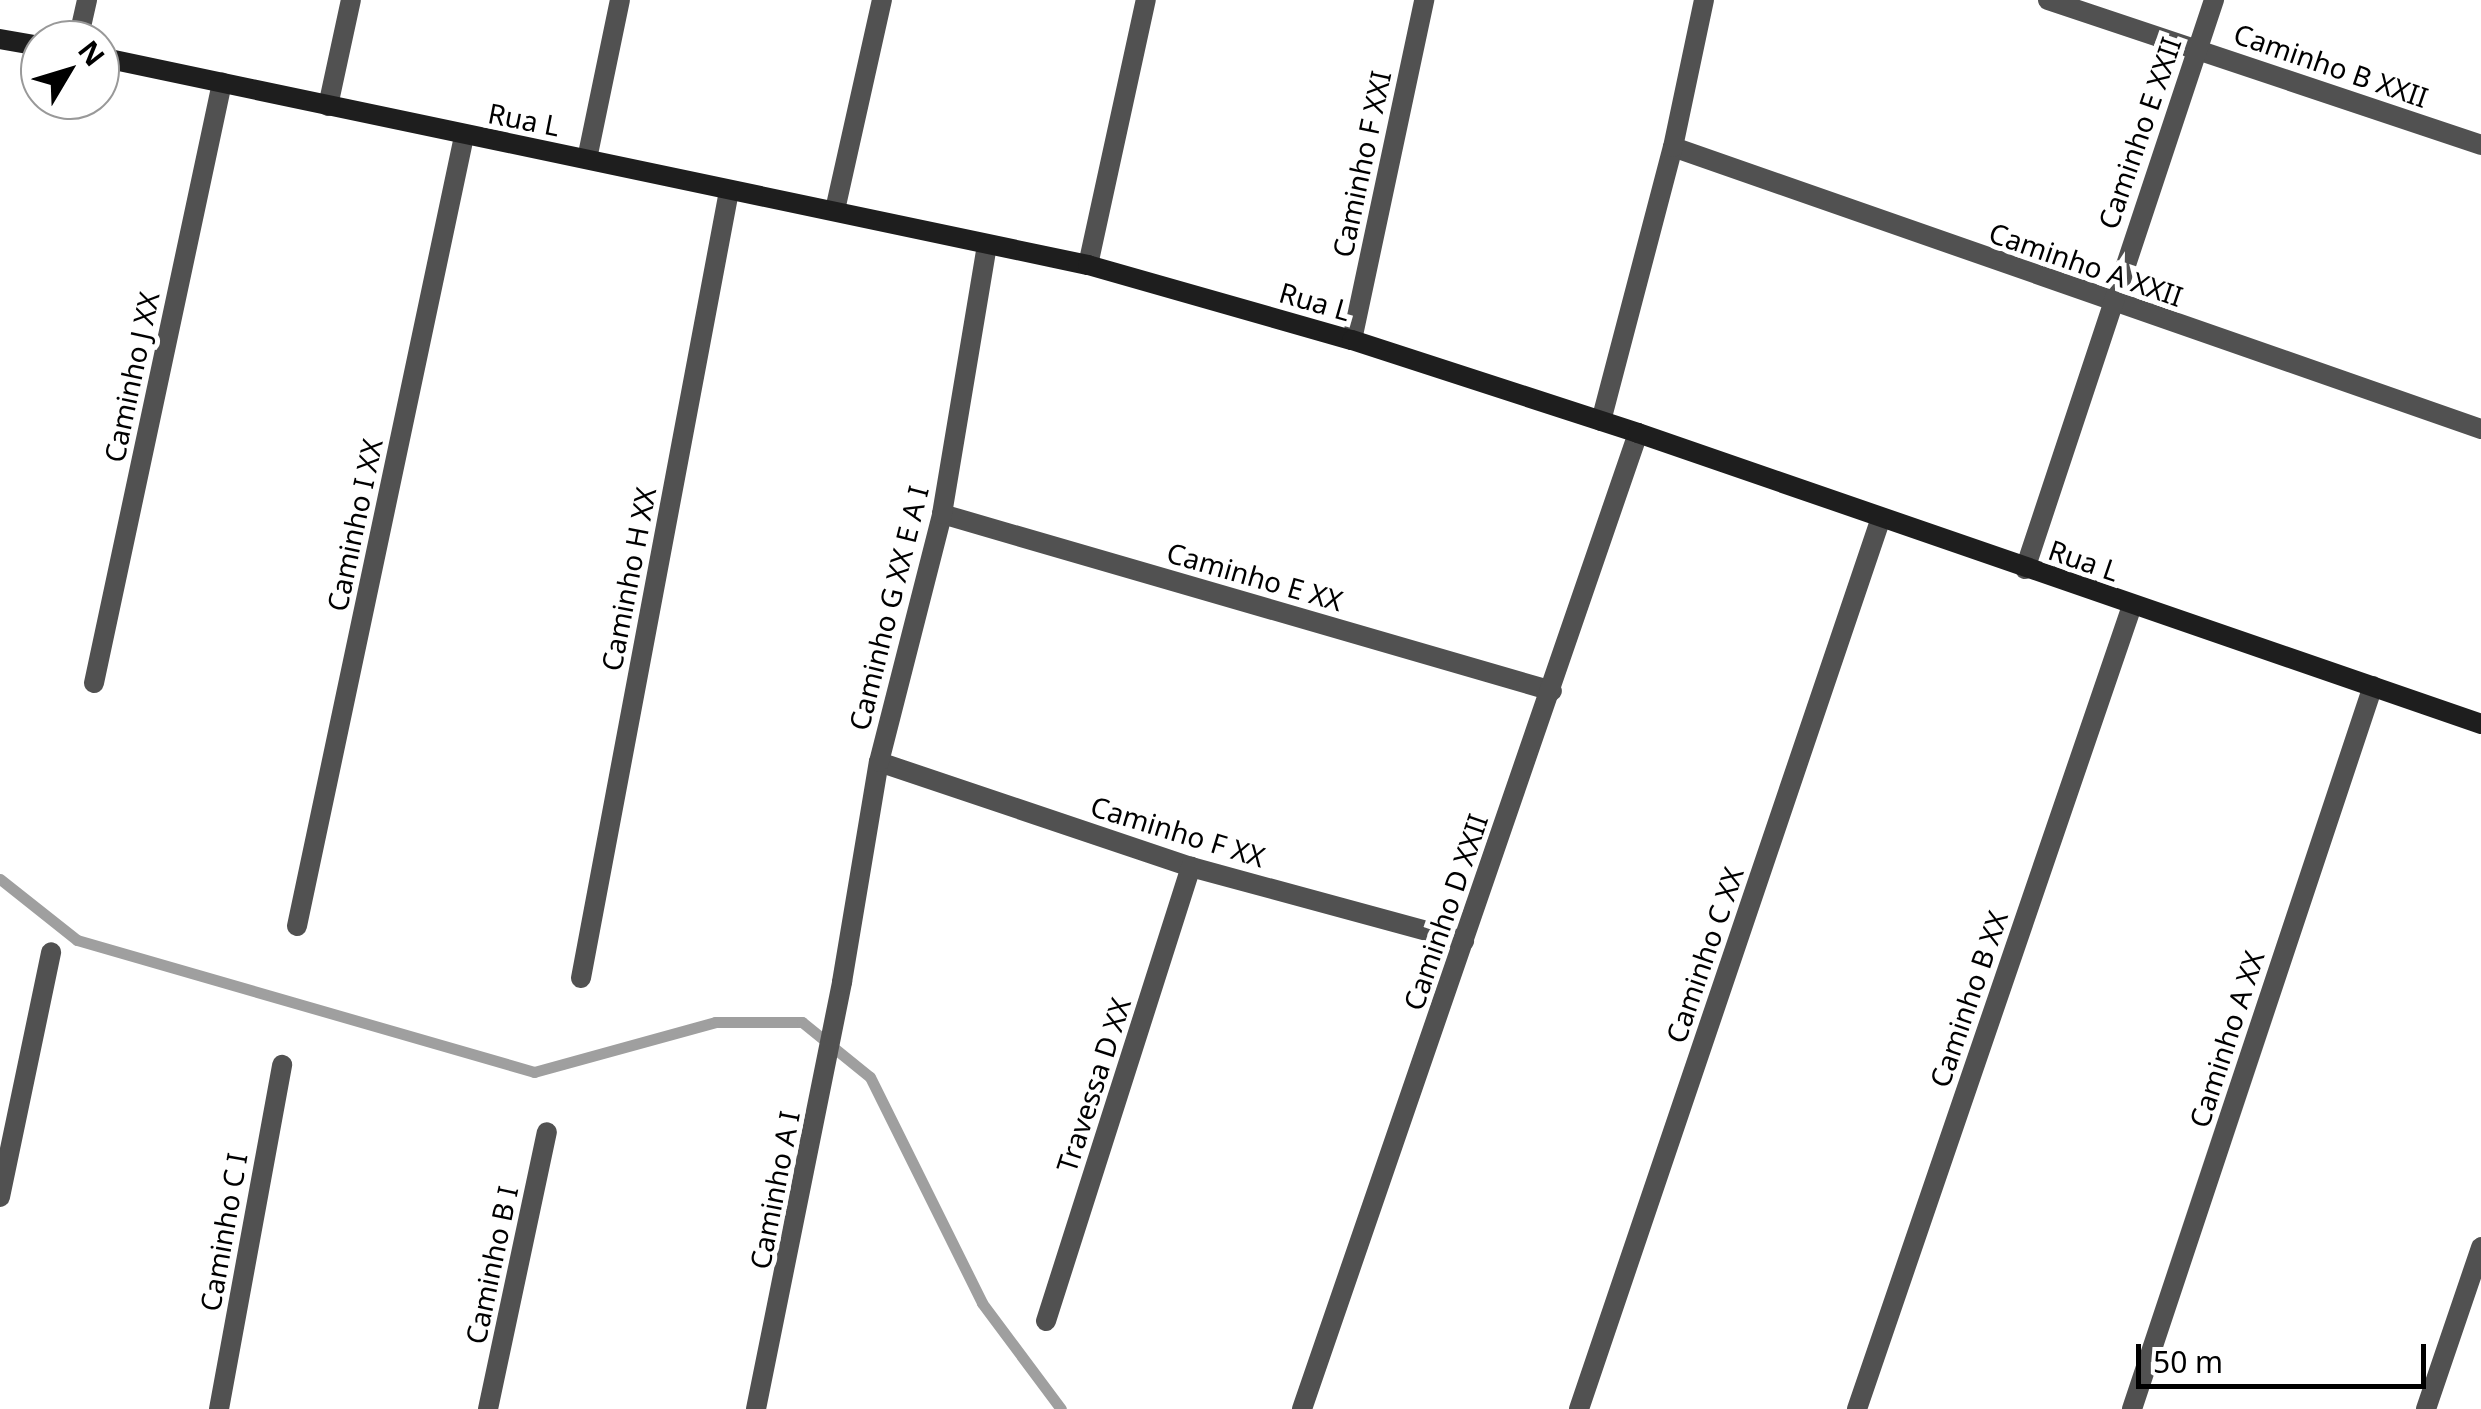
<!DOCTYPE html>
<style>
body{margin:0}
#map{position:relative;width:2481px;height:1409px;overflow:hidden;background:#fff;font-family:"Noto Sans",sans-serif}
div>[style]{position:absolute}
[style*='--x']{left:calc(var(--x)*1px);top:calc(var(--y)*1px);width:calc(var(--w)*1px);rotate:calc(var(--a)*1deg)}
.stream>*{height:11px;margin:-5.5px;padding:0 5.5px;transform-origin:5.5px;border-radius:5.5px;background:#9f9f9f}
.street>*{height:20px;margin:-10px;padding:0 10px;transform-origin:10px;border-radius:10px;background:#515151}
.secondary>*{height:20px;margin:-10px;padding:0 10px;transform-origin:10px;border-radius:10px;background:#1e1e1e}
span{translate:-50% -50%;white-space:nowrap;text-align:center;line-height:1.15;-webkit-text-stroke:10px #fff;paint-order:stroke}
.street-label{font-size:28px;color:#000}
.north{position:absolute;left:20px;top:20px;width:100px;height:100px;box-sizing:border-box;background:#fff;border:2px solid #999;border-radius:50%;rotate:52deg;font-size:28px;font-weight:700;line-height:40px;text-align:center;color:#000}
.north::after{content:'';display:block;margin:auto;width:35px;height:45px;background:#000;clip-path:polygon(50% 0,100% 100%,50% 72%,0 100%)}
.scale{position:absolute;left:2136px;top:1344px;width:290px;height:45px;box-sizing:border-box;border:5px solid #000;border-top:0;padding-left:12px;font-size:30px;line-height:35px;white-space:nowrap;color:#000;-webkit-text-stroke:8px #fff;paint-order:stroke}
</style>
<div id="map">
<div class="stream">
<i style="--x:0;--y:879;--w:98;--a:38.4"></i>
<i style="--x:77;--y:940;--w:476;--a:16.1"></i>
<i style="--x:534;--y:1072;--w:188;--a:-15.4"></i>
<i style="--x:715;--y:1022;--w:87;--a:0"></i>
<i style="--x:802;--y:1022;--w:87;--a:39"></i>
<i style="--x:870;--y:1077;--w:252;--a:63.6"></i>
<i style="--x:982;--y:1303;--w:132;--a:53.3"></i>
</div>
<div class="street">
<i style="--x:2048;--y:0;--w:457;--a:18.5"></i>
<i style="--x:78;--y:40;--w:41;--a:-77.3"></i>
<i style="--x:328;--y:106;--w:108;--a:-77.8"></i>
<i style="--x:1673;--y:147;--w:856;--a:19.24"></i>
<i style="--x:587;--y:159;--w:162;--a:-78.3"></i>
<i style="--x:835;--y:210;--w:215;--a:-77.4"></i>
<i style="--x:1088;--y:265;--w:271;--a:-77.7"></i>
<i style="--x:1352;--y:340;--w:348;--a:-78"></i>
<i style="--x:1601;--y:421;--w:283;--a:-75.3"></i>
<i style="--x:1673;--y:147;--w:150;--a:-78.1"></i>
<i style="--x:942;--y:514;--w:635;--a:16.18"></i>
<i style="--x:2025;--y:569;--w:600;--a:-71.63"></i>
<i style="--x:94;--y:683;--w:614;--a:-77.96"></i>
<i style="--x:879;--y:762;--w:329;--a:18.6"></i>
<i style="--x:1191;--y:867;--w:283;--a:15.2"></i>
<i style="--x:297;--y:926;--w:807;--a:-78.06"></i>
<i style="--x:581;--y:978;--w:801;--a:-79.35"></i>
<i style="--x:0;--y:1197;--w:250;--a:-78.2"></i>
<i style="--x:1046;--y:1321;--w:477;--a:-72.3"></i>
<i style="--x:219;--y:1409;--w:350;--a:-79.6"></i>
<i style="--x:488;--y:1409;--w:283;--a:-78"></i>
<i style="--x:756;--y:1409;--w:436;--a:-78.6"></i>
<i style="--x:842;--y:982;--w:223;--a:-80.5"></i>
<i style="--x:879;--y:762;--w:256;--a:-75.7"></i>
<i style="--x:942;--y:514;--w:272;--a:-80.5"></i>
<i style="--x:1302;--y:1409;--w:1032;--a:-71"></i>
<i style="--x:1579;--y:1409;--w:941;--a:-71.28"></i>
<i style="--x:1857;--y:1409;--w:849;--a:-71.1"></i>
<i style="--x:2132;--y:1409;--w:762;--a:-71.57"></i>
<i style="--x:2426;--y:1409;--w:171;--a:-71.2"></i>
</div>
<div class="secondary">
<i style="--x:0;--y:39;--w:41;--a:9.9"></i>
<i style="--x:100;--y:57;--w:1010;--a:11.89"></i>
<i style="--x:1088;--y:265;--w:274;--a:15.9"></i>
<i style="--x:1352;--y:340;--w:301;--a:18"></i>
<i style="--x:1638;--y:433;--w:892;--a:19.04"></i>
</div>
<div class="street-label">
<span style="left:2331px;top:65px;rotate:19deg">Caminho B XXII</span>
<span style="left:524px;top:119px;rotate:11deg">Rua L</span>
<span style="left:2139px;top:133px;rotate:-71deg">Caminho E XXII</span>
<span style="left:1361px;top:164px;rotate:-78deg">Caminho F XXI</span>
<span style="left:2086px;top:264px;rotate:19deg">Caminho A XXII</span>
<span style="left:1315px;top:301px;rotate:16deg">Rua L</span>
<span style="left:131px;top:377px;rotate:-78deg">Caminho J XX</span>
<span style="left:354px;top:525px;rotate:-78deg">Caminho I XX</span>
<span style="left:2084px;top:560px;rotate:19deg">Rua L</span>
<span style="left:1255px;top:576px;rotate:16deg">Caminho E XX</span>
<span style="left:628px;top:579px;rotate:-79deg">Caminho H XX</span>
<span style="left:888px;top:608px;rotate:-76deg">Caminho G XX E A I</span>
<span style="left:1178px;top:831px;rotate:17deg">Caminho F XX</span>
<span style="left:1445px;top:912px;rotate:-71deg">Caminho D XXII</span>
<span style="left:1704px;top:955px;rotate:-71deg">Caminho C XX</span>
<span style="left:1968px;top:999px;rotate:-71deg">Caminho B XX</span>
<span style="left:2226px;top:1039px;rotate:-72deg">Caminho A XX</span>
<span style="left:1093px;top:1085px;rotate:-72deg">Travessa D XX</span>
<span style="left:774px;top:1190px;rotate:-79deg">Caminho A I</span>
<span style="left:223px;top:1232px;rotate:-80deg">Caminho C I</span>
<span style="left:491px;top:1265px;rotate:-78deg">Caminho B I</span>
</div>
<div class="north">N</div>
<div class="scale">50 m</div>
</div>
